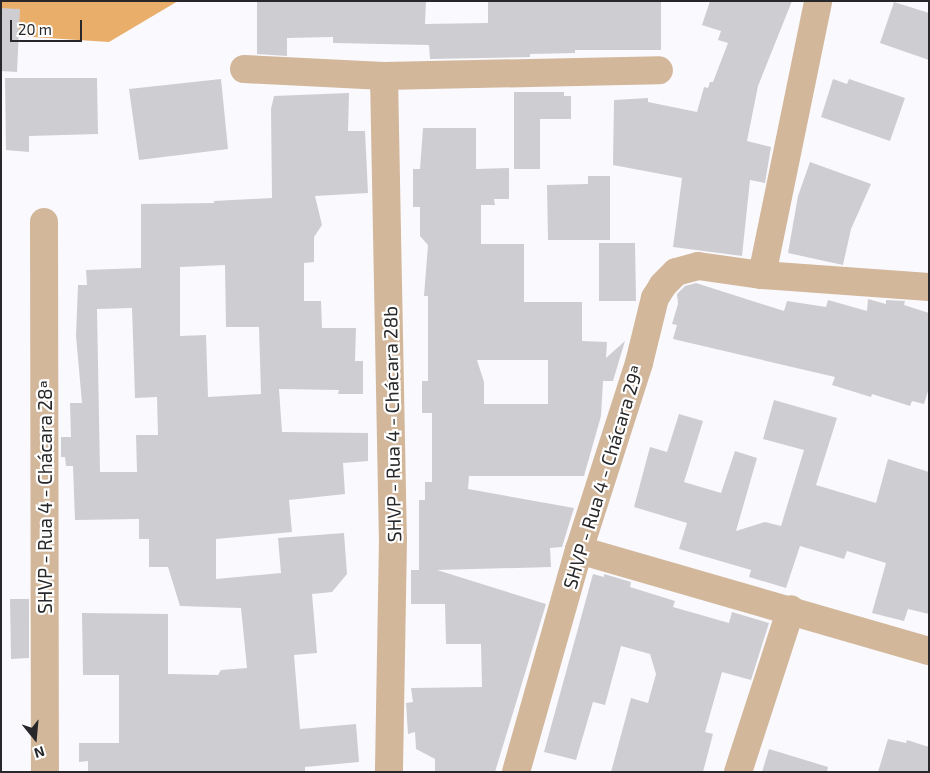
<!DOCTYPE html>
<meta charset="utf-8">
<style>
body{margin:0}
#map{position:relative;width:930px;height:773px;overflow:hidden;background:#faf9fe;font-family:"Exo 2",sans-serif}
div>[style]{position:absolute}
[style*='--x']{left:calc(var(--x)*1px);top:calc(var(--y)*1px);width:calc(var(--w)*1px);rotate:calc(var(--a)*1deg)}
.forest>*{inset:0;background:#e9ae6a}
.building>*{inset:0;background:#ceced2}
.minor>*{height:28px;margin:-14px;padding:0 14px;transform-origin:14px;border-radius:14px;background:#d2b79b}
span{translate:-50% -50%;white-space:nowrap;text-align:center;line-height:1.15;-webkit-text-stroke:4.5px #fff;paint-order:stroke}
.street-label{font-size:19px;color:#28282a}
.frame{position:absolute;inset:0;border:2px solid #28282a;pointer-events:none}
.north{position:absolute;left:10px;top:713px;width:50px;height:50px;-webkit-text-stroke:4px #fff;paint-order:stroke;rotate:163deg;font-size:14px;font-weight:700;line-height:20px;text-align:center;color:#28282a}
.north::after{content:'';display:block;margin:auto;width:18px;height:22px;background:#28282a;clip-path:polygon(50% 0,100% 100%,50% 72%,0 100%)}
.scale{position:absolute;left:10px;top:20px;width:72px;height:22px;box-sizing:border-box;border:2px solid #28282a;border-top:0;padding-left:6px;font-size:15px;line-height:18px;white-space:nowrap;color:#28282a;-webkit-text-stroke:4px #fff;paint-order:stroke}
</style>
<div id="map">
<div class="forest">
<i style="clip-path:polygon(1px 1px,178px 1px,109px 42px,1px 35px)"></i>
</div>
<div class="building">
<i style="clip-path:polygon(257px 1px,426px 1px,425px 24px,488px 23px,488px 1px,661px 1px,661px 50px,575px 50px,575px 53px,530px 54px,530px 57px,430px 59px,429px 45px,333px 43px,333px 37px,287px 38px,287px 56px,257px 54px)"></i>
<i style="clip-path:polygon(710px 1px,792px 1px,758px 86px,747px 141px,771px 147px,765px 183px,750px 180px,742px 256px,673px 247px,682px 178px,613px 165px,614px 100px,648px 98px,648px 102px,697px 112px,704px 87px,708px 88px,710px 82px,713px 82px,728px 43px,718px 40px,721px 31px,702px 25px)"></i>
<i style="clip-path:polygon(894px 2px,929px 13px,929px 60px,880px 43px)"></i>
<i style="clip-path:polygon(1px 8px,20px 9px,17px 72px,1px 71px)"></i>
<i style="clip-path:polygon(5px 78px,97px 78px,98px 134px,29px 136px,29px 152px,6px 150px)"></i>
<i style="clip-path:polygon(221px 79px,228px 149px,139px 160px,129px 89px)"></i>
<i style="clip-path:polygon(833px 79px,847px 84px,849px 79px,905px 98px,890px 141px,821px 117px)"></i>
<i style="clip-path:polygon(514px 92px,564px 92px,564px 96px,571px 96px,571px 119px,540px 119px,540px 169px,514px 169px)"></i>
<i style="clip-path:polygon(evenodd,349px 93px,348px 131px,365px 131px,368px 193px,315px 196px,322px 225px,314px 237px,314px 262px,304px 263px,304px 301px,321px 301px,322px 328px,356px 328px,355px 361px,363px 361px,363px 394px,338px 394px,339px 390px,279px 389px,282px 432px,368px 433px,368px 461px,343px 463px,345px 494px,289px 500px,292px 532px,216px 539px,216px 579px,281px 573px,278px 538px,344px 533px,347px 574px,332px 592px,312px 594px,317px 653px,294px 655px,300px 729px,356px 724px,359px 762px,305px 767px,305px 772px,88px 772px,88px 761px,79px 762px,79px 743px,119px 743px,119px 675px,83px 675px,82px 613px,168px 614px,168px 674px,218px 675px,221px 670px,247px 668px,241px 608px,180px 606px,168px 567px,149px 567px,149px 539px,139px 539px,139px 519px,75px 520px,73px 466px,66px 466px,65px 457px,61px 457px,61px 437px,71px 437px,70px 403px,82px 403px,76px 336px,78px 285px,87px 285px,86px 270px,141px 268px,141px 204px,214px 203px,214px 201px,272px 198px,271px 109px,274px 96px,349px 93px,225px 265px,226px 327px,259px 327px,261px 394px,208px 397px,206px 335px,180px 336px,180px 267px,225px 265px,349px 93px,132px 308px,135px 398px,157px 397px,158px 435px,136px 435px,137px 472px,100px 472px,97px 309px,132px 308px)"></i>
<i style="clip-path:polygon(evenodd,423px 128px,476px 128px,476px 169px,509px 168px,509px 199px,494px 199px,495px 205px,481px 205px,481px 244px,524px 244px,524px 302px,582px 302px,582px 341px,607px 342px,606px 358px,625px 341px,613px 381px,603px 381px,601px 416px,584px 476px,469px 476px,468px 489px,574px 508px,562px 547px,550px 548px,551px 567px,437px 570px,546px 604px,495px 772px,435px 772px,435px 759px,416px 749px,415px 732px,408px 734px,406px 703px,413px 702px,411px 688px,482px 687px,481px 644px,446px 644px,445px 604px,411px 604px,411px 570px,419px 570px,419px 500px,425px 500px,425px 482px,432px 482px,432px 413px,422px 413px,422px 381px,428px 381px,428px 296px,424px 296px,428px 245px,420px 236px,420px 207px,413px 207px,413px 169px,420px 169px,423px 128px,477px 360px,548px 360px,548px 404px,484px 404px,484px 382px,477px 360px)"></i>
<i style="clip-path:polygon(810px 162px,871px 184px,851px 229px,843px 265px,788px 253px,798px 196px)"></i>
<i style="clip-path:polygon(588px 176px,610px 176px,610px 240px,548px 240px,547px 185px,588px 184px)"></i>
<i style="clip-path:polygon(599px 243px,635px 243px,636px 301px,599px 301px)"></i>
<i style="clip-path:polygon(696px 283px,784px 311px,787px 301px,826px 307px,828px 300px,867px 311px,868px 299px,886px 304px,886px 300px,905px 301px,904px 305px,929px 313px,929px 388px,924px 404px,912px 401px,910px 406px,872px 394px,871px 397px,832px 385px,835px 377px,673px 339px,677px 325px,672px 324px,678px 304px,677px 294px,685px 286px)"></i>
<i style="clip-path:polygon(774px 400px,837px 418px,816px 485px,876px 503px,888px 459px,929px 472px,929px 614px,908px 609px,904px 621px,872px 613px,886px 563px,847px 551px,844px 559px,800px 546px,786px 588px,749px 577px,751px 570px,679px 549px,687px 523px,634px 507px,650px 447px,667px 452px,679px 414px,703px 421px,684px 482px,721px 493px,735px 451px,757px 458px,736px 531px,765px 522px,781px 526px,804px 450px,763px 439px)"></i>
<i style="clip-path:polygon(593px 574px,604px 577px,604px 574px,631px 582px,630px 587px,675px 601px,673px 607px,729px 623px,732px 612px,769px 623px,751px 680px,722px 672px,705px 732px,713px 734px,703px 772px,611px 772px,631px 698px,648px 703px,656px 674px,650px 654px,621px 646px,605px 705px,593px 702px,576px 760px,544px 752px)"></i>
<i style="clip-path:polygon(10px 599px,29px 599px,29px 658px,11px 659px)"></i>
<i style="clip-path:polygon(888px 739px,906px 743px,907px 740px,929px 747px,929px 772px,878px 772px)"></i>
<i style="clip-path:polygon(769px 749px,828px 767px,827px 772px,762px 772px)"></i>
</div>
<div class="minor">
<i style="--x:244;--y:69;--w:140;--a:2.9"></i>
<i style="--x:384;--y:76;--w:275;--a:-1.2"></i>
<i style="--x:384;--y:76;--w:463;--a:88.9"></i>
<i style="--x:393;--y:539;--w:233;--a:91"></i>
<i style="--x:44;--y:222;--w:550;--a:89.9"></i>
<i style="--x:762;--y:275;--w:280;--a:-78.4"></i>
<i style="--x:579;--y:550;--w:364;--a:16.1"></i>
<i style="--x:516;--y:772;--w:231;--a:-74.2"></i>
<i style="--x:579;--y:550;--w:196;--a:-72.2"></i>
<i style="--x:639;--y:363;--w:67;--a:-76.2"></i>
<i style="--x:655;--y:298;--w:15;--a:-58"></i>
<i style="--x:663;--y:285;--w:18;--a:-45"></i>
<i style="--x:676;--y:272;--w:23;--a:-15"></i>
<i style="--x:698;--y:266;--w:65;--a:8"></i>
<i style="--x:762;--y:275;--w:167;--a:4.1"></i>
<i style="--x:738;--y:772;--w:171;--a:-72"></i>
</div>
<div class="street-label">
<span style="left:392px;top:424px;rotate:-91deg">SHVP - Rua 4 - Chácara 28b</span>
<span style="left:603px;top:477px;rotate:-73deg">SHVP - Rua 4 - Chácara 29ª</span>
<span style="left:45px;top:497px;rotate:-90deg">SHVP - Rua 4 - Chácara 28ª</span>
</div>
<div class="frame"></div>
<div class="north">N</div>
<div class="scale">20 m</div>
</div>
